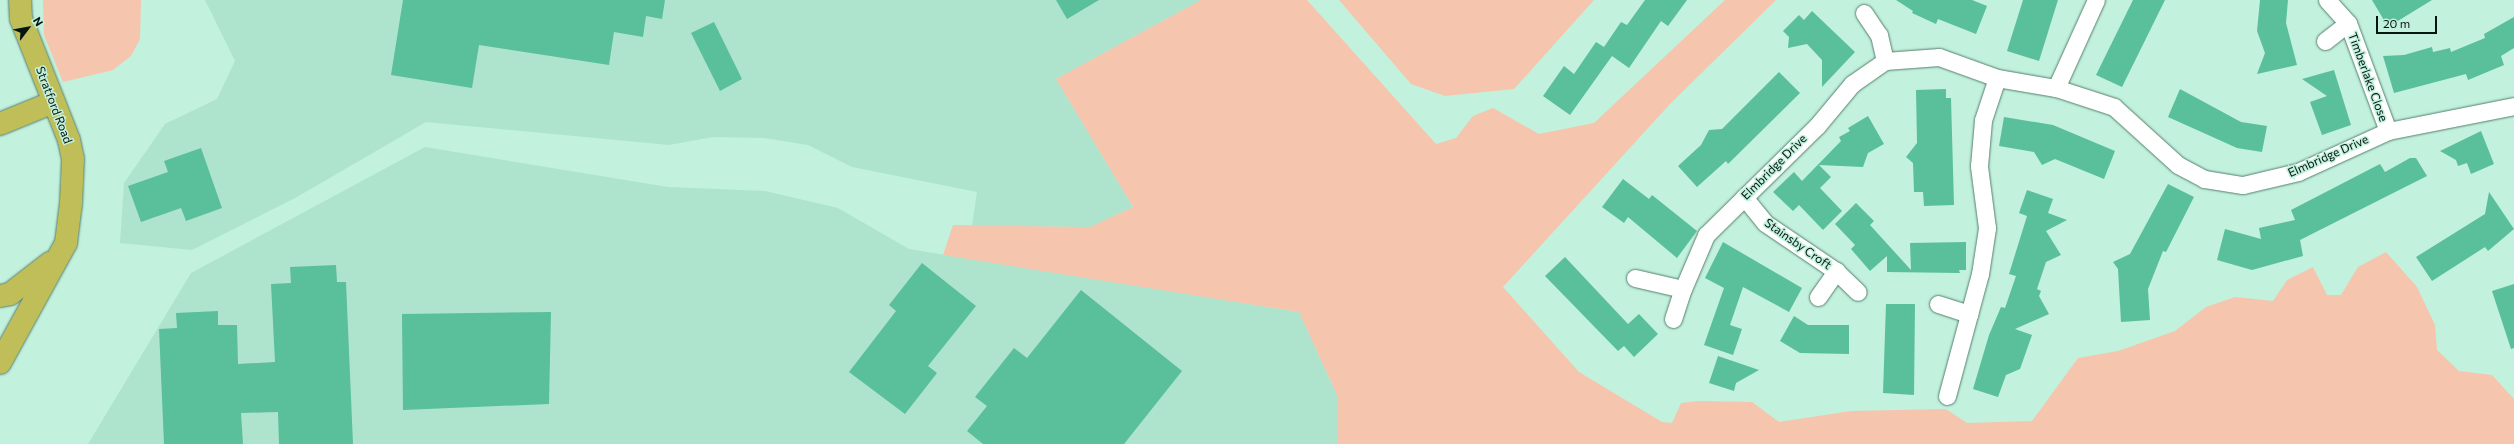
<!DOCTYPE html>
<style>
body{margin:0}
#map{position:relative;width:2514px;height:444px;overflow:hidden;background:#c2f1dd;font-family:Commissioner,sans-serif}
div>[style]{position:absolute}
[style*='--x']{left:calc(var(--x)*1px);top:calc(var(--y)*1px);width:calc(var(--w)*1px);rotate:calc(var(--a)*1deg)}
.built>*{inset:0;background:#aee4cd}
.green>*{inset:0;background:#f6c5ad}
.building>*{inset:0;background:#5abf9b}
.roads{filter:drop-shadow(0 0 1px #55806e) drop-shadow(0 0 1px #55806e)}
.minor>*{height:17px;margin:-8.5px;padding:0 8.5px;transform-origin:8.5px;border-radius:8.5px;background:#fff}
.trunk>*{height:22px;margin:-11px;padding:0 11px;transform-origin:11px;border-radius:11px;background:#c0be58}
span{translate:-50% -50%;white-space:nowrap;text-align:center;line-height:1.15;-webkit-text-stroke:3px #c2f1dd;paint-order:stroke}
.street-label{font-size:12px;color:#051610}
.north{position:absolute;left:8px;top:8px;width:40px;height:40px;-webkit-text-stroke:3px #c2f1dd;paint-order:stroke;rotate:58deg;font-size:11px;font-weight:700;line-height:16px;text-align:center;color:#051610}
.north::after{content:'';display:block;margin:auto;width:14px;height:18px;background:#051610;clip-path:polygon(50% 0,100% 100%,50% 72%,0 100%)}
.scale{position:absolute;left:2376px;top:16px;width:61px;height:18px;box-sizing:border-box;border:2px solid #051610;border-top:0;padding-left:5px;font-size:12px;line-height:14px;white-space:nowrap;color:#051610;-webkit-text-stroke:3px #c2f1dd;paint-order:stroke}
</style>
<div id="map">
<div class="built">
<i style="clip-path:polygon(205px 0,1201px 0,1056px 79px,1133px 207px,1090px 227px,972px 226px,977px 192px,852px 167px,808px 145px,764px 138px,713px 137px,669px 145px,426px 122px,297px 197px,192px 250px,120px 243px,124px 183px,165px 124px,217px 99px,235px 61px)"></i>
<i style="clip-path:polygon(425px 147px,668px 187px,765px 191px,838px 208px,909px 249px,1299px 312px,1337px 395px,1337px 444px,88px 444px,191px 273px)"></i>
</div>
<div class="green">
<i style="clip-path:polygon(43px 0,141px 0,140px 39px,131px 56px,113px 70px,63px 82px,44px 35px)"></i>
<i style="clip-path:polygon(1201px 0,1307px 0,1436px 144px,1456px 138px,1473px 116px,1493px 108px,1539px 134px,1594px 123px,1725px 0,1776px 0,1670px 104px,1503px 287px,1579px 372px,1662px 422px,1672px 423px,1681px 403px,1699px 401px,1752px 402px,1779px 422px,1851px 411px,1946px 409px,1967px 423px,2032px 421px,2078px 358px,2118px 351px,2175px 331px,2206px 307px,2235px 297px,2273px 301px,2287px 280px,2313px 267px,2327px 295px,2341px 295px,2358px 267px,2386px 252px,2417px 287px,2435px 325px,2437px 350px,2459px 371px,2492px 375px,2514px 399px,2514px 444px,1337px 444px,1337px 395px,1299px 312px,943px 255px,953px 225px,1090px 227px,1133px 207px,1056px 79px)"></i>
<i style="clip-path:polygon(1339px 0,1594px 0,1514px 89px,1445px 96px,1411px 84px)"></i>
</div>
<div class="building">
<i style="clip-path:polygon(403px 0,665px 0,662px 19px,646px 16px,643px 37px,614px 32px,609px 65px,479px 45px,472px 88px,391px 75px)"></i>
<i style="clip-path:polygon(1056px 0,1099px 0,1067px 19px)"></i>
<i style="clip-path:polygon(1645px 0,1687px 0,1668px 26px,1661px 21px,1629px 68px,1612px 56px,1570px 115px,1543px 96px,1564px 66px,1574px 74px,1596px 42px,1604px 47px,1621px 22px,1627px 25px)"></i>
<i style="clip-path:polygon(1896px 0,1972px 0,1987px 6px,1976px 34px,1938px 19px,1936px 24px,1912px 13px,1913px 11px)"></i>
<i style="clip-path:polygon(2023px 0,2058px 0,2039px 61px,2007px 51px)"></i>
<i style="clip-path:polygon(2133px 0,2165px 0,2122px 87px,2096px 75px)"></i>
<i style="clip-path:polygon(2260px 0,2288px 0,2286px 23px,2297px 65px,2257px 74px,2265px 53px,2257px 31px)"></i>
<i style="clip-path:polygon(2372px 0,2432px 0,2388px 27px)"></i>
<i style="clip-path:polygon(1812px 11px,1855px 52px,1822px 87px,1822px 60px,1807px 44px,1788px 48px,1789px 37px,1783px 31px,1799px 15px,1804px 20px)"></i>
<i style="clip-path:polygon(2514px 17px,2514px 48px,2501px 56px,2504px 65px,2468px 80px,2466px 74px,2394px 93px,2383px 56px,2404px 55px,2432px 47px,2433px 52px,2450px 48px,2451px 52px,2485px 38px,2484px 34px)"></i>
<i style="clip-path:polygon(714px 22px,742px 79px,720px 91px,691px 33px)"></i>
<i style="clip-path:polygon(2334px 70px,2351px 125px,2322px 135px,2310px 102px,2327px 96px,2302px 79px)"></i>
<i style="clip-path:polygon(1779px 72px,1800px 93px,1728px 164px,1726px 161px,1697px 187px,1678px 166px,1701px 145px,1709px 130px,1722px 129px)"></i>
<i style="clip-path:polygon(1946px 89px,1946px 98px,1951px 98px,1954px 205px,1924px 206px,1923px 192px,1914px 192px,1913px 163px,1906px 157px,1917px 143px,1916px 90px)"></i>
<i style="clip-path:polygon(2180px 89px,2241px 122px,2267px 126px,2262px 152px,2237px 148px,2168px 117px)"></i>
<i style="clip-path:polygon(1868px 116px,1884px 144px,1868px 153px,1863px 167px,1819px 165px,1831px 177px,1820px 188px,1842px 211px,1823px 230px,1799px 205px,1793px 211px,1773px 192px,1794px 172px,1802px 181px,1841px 141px,1839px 137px,1850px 131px,1848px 128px)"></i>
<i style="clip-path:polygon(2004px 117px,2053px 125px,2115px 151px,2104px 179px,2055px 159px,2042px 165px,2034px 152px,1999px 146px)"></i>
<i style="clip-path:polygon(2481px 131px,2494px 164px,2471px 174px,2467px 163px,2458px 166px,2456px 160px,2440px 151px)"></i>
<i style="clip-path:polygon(201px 148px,222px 208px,186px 221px,181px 208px,141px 222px,128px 186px,168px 172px,164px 161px)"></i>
<i style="clip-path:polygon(2410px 158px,2416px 158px,2427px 176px,2300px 240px,2303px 256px,2252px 270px,2217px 260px,2225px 229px,2261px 239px,2259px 228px,2295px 220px,2291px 210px,2380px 164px,2385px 172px)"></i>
<i style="clip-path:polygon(1623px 179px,1649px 199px,1652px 195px,1697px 231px,1677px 258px,1628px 217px,1624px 223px,1602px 207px)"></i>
<i style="clip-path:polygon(2168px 184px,2194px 197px,2166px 252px,2163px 251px,2148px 289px,2150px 320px,2121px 322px,2118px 269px,2113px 262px,2130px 254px)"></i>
<i style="clip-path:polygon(2027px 190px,2053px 199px,2048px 213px,2067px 220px,2046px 231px,2061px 255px,2046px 262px,2037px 289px,2041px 291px,2039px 296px,2049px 314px,2015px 329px,2032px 335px,2020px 369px,2006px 375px,1998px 397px,1973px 389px,1989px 335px,2001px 307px,2005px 308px,2016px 276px,2009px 274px,2027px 216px,2019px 213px)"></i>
<i style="clip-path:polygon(2489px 192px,2514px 229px,2488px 251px,2485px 247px,2432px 281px,2416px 257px,2485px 214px)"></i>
<i style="clip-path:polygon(1856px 203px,1874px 221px,1870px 225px,1911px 270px,1910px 243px,1966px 242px,1966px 270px,1959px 270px,1960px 273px,1887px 272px,1887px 256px,1870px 271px,1851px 249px,1855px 245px,1835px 224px)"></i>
<i style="clip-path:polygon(1723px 242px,1802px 288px,1789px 312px,1743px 287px,1730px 325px,1742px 329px,1733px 355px,1704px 345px,1724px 288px,1705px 278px)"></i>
<i style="clip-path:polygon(1565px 257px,1628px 324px,1639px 314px,1658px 334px,1634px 357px,1624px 346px,1618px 351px,1545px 276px)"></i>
<i style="clip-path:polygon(922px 263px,976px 306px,928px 366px,937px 373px,905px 414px,849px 372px,896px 311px,889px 305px)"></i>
<i style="clip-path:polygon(336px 265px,337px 282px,346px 282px,353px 444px,279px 444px,278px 412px,241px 413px,243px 444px,164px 444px,159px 329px,177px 328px,176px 313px,218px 311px,218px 325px,237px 325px,238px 364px,275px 362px,271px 284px,291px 283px,290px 267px)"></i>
<i style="clip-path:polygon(2514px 284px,2514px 348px,2511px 349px,2492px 291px)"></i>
<i style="clip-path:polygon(1081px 290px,1182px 371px,1124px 444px,983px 444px,967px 431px,987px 406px,975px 397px,1014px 348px,1027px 358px)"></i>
<i style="clip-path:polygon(1886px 304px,1915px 304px,1914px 395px,1883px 393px)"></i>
<i style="clip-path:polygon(551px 312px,549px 404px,403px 410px,402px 314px)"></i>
<i style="clip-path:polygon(1794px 316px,1808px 325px,1849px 325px,1849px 354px,1800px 353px,1780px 341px)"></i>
<i style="clip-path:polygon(1718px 356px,1759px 370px,1736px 383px,1734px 391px,1709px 383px)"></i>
</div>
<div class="roads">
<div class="minor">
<i style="--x:2327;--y:0;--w:31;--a:48"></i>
<i style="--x:2348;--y:23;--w:115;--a:69.7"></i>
<i style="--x:1864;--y:13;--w:27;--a:56"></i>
<i style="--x:1879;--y:35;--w:27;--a:77"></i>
<i style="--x:2325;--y:41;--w:29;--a:-38"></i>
<i style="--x:2056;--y:88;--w:97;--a:-65.6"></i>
<i style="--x:1744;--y:197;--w:33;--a:51"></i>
<i style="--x:1765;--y:223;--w:86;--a:34.1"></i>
<i style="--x:1836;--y:271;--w:30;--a:44"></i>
<i style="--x:1635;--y:278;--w:49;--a:12.9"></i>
<i style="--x:1683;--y:289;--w:59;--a:-66.9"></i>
<i style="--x:1706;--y:235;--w:156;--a:-44.5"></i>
<i style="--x:1817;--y:126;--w:55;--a:-50.2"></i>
<i style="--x:1852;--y:84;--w:40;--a:-34.9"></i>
<i style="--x:1885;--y:61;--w:54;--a:-4.2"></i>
<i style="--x:1939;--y:57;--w:62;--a:19.9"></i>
<i style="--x:1997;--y:78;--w:60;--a:9.6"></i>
<i style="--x:2056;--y:88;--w:61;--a:18.1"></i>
<i style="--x:2114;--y:107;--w:86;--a:42.2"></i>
<i style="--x:2178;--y:165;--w:30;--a:28"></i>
<i style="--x:2204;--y:179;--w:39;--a:9"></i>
<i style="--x:2243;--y:185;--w:57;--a:-13.3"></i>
<i style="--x:2298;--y:172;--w:99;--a:-24.5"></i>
<i style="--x:2388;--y:131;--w:128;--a:-11.2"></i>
<i style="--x:1818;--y:297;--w:32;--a:-55"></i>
<i style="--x:1938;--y:304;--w:33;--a:18"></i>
<i style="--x:1673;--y:319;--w:32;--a:-72"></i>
<i style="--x:1947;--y:396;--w:126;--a:-74.9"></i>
<i style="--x:1980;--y:274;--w:47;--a:-81.3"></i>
<i style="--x:1987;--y:228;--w:63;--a:-97.4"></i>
<i style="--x:1979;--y:166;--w:46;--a:-85"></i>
<i style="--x:1983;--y:120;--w:44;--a:-71.6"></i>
</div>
<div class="trunk">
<i style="--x:0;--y:124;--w:58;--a:-22.2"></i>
<i style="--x:0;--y:296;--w:10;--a:-11"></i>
<i style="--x:10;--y:294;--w:51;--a:-37.8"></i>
<i style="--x:0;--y:363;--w:137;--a:-61.2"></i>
<i style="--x:66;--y:243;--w:40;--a:-82.9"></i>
<i style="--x:71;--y:203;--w:44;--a:-87.4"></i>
<i style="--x:73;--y:159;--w:19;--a:-102"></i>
<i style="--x:69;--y:140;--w:130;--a:-111.6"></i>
<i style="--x:21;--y:19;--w:19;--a:-93"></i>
</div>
</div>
<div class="street-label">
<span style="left:2368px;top:77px;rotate:70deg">Timberlake Close</span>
<span style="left:54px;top:105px;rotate:69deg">Stratford Road</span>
<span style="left:2328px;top:156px;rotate:-24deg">Elmbridge Drive</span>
<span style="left:1774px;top:167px;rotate:-45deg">Elmbridge Drive</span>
<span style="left:1798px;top:244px;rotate:35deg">Stainsby Croft</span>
</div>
<div class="north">N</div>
<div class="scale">20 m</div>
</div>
